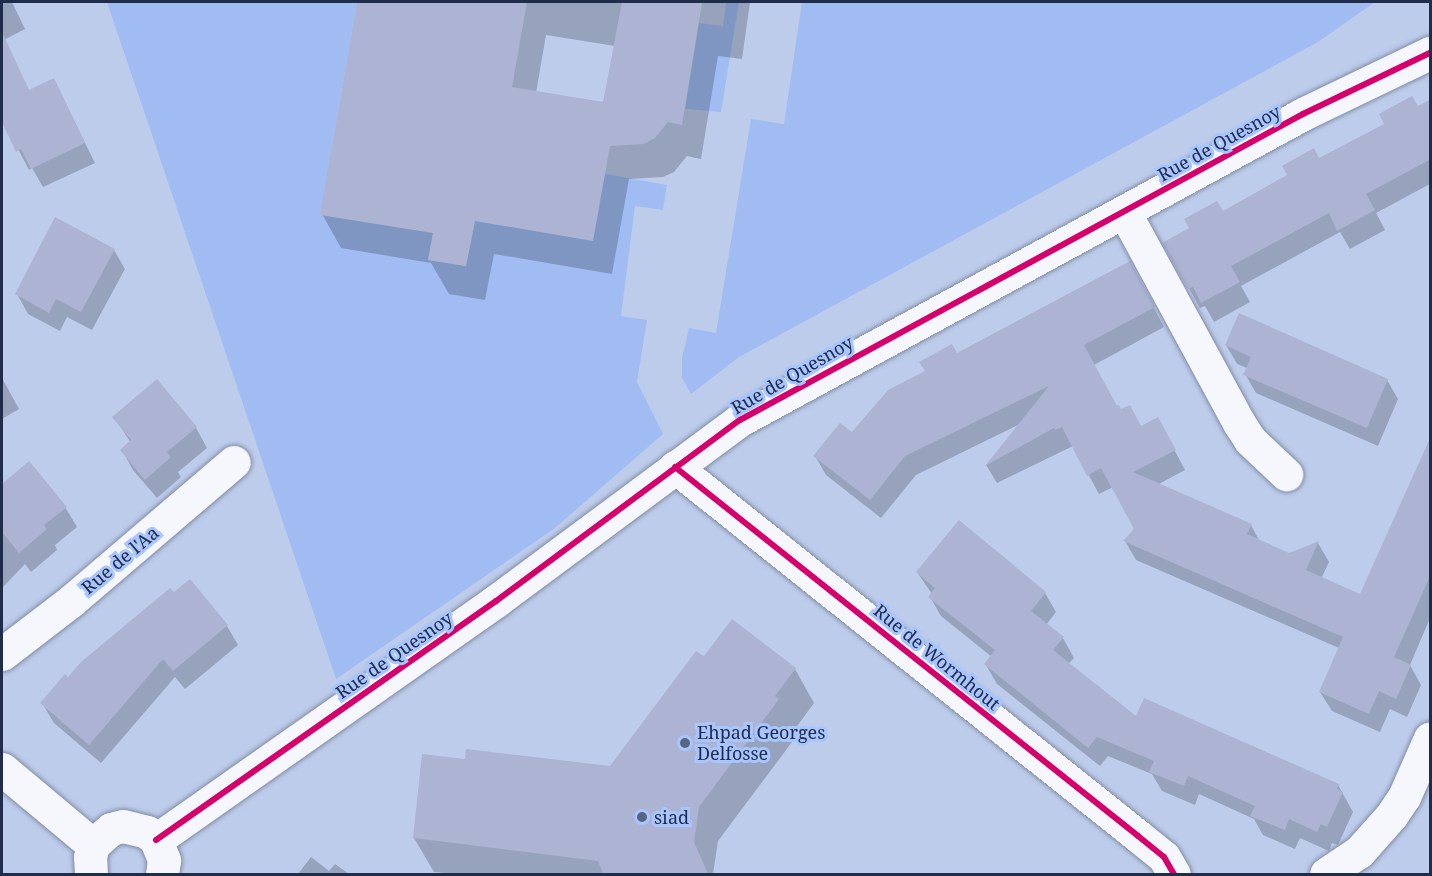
<!DOCTYPE html>
<style>
body{margin:0}
#map{position:relative;width:1432px;height:876px;overflow:hidden;background:#bdcceb;font-family:"Noto Serif",serif}
div>[style]{position:absolute}
[style*='--x']{left:calc(var(--x)*1px);top:calc(var(--y)*1px);width:calc(var(--w)*1px);rotate:calc(var(--a)*1deg)}
.green>*{inset:0;background:#a1bcf3}
.shadow>*{inset:0;background:#0003}
.building>*{inset:0;background:#adb3d3}
.roads{filter:drop-shadow(0 0 2px #808ca6) drop-shadow(0 0 2px #808ca6)}
.street>*{height:33px;margin:-16.5px;padding:0 16.5px;transform-origin:16.5px;border-radius:16.5px;background:#f5f7fc}
.cycleway>*{height:6px;margin:-3px;padding:0 3px;transform-origin:3px;border-radius:3px;background:#d6006c}
.dots>*{width:16px;height:16px;translate:-50% -50%;box-sizing:border-box;border:3px solid #a9c5ff;border-radius:50%}
span{translate:-50% -50%;white-space:nowrap;text-align:center;line-height:1.15;-webkit-text-stroke:6px #a9c5ff;paint-order:stroke}
.street-label{font-size:18px;color:#202d4a}
.poi-label{font-size:18px;color:#202d4a}
.left{translate:0 -50%;text-align:left}
.frame{position:absolute;inset:0;border:3px solid #202d4a;pointer-events:none}
</style>
<div id="map">
<div class="green">
<i style="clip-path:polygon(107px 2px,357px 2px,331px 152px,433px 233px,428px 260px,466px 266px,475px 221px,595px 172px,667px 185px,663px 210px,635px 206px,621px 316px,647px 320px,637px 382px,663px 434px,555px 528px,336px 679px)"></i>
<i style="clip-path:polygon(726px 2px,739px 2px,721px 112px,685px 109px,699px 23px,723px 26px)"></i>
<i style="clip-path:polygon(802px 2px,1375px 2px,1318px 42px,739px 357px,691px 394px,682px 378px,682px 358px,689px 328px,716px 333px,751px 119px,784px 124px)"></i>
</div>
<div class="shadow">
<i style="clip-path:polygon(2px 2px,12px 2px,25px 29px,2px 41px)"></i>
<i style="clip-path:polygon(evenodd,359px 2px,750px 2px,742px 59px,718px 56px,701px 159px,687px 156px,674px 172px,663px 177px,629px 179px,612px 274px,494px 254px,485px 300px,449px 294px,431px 263px,341px 248px,322px 214px,359px 2px,546px 35px,615px 46px,604px 104px,536px 93px,546px 35px)"></i>
<i style="clip-path:polygon(22px 78px,29px 92px,54px 80px,95px 163px,43px 187px,32px 168px,29px 170px,2px 118px,2px 88px)"></i>
<i style="clip-path:polygon(1430px 101px,1430px 184px,1376px 213px,1385px 230px,1350px 249px,1340px 232px,1241px 286px,1250px 302px,1214px 322px,1205px 306px,1200px 308px,1164px 243px)"></i>
<i style="clip-path:polygon(114px 250px,125px 269px,92px 330px,67px 317px,60px 331px,28px 314px,17px 294px)"></i>
<i style="clip-path:polygon(1140px 282px,1164px 327px,1094px 365px,1117px 407px,1141px 427px,1168px 438px,1185px 470px,1157px 485px,1251px 525px,1260px 542px,1289px 554px,1318px 543px,1329px 562px,1321px 579px,1360px 596px,1430px 439px,1430px 618px,1410px 665px,1421px 685px,1407px 717px,1390px 709px,1380px 732px,1332px 711px,1320px 692px,1339px 648px,1136px 560px,1125px 541px,1136px 530px,1113px 487px,1099px 494px,1073px 446px,997px 483px,986px 465px,1020px 424px,916px 475px,881px 518px,826px 475px,815px 456px,852px 434px,957px 355px)"></i>
<i style="clip-path:polygon(1226px 345px,1387px 380px,1398px 399px,1378px 446px,1256px 393px,1245px 374px,1247px 368px,1237px 364px)"></i>
<i style="clip-path:polygon(2px 378px,19px 409px,2px 419px)"></i>
<i style="clip-path:polygon(157px 382px,196px 428px,207px 448px,178px 472px,181px 477px,157px 498px,133px 470px,122px 450px,131px 443px,114px 417px)"></i>
<i style="clip-path:polygon(29px 463px,65px 507px,77px 527px,55px 545px,57px 550px,31px 572px,25px 564px,2px 588px,2px 486px)"></i>
<i style="clip-path:polygon(917px 572px,1045px 593px,1056px 612px,1046px 625px,1063px 638px,1074px 658px,1068px 664px,1136px 719px,1338px 785px,1353px 812px,1338px 845px,1332px 843px,1329px 851px,1300px 838px,1295px 849px,1263px 835px,1254px 819px,1199px 794px,1195px 805px,1162px 791px,1152px 774px,1108px 756px,1100px 766px,997px 684px,986px 665px,992px 657px,941px 616px,930px 597px,932px 594px)"></i>
<i style="clip-path:polygon(227px 626px,238px 645px,185px 689px,175px 677px,101px 763px,54px 723px,42px 703px,68px 680px)"></i>
<i style="clip-path:polygon(704px 658px,795px 669px,814px 703px,795px 729px,798px 734px,718px 841px,713px 874px,456px 874px,434px 872px,414px 838px,467px 761px,611px 768px)"></i>
<i style="clip-path:polygon(311px 857px,329px 871px,335px 864px,349px 874px,298px 874px)"></i>
</div>
<div class="building">
<i style="clip-path:polygon(357px 2px,527px 2px,512px 87px,603px 102px,622px 2px,702px 2px,682px 125px,668px 122px,655px 138px,644px 144px,610px 146px,593px 241px,475px 221px,466px 266px,428px 260px,433px 233px,320px 215px)"></i>
<i style="clip-path:polygon(2px 32px,29px 90px,54px 78px,85px 143px,31px 169px,21px 149px,16px 152px,2px 122px)"></i>
<i style="clip-path:polygon(1412px 96px,1418px 106px,1431px 99px,1431px 159px,1366px 194px,1375px 210px,1337px 231px,1329px 213px,1231px 266px,1240px 282px,1201px 303px,1193px 287px,1188px 289px,1162px 243px,1189px 228px,1184px 219px,1217px 201px,1223px 211px,1287px 175px,1282px 166px,1314px 148px,1319px 158px,1384px 124px,1379px 114px)"></i>
<i style="clip-path:polygon(55px 217px,115px 249px,81px 312px,56px 299px,49px 313px,15px 294px)"></i>
<i style="clip-path:polygon(1130px 261px,1155px 307px,1084px 345px,1117px 406px,1119px 405px,1121px 409px,1130px 405px,1141px 426px,1158px 417px,1176px 450px,1133px 472px,1252px 524px,1247px 534px,1289px 553px,1319px 541px,1306px 570px,1360px 594px,1431px 436px,1431px 574px,1394px 657px,1411px 665px,1396px 699px,1379px 691px,1369px 714px,1319px 692px,1343px 637px,1123px 541px,1134px 529px,1101px 468px,1087px 476px,1062px 427px,1055px 430px,1054px 428px,985px 466px,1049px 386px,905px 456px,870px 500px,813px 456px,840px 423px,852px 432px,888px 390px,925px 371px,919px 362px,952px 344px,957px 353px)"></i>
<i style="clip-path:polygon(1239px 313px,1388px 379px,1367px 428px,1243px 375px,1251px 357px,1225px 345px)"></i>
<i style="clip-path:polygon(157px 379px,197px 427px,167px 452px,171px 457px,145px 480px,120px 450px,131px 440px,112px 417px)"></i>
<i style="clip-path:polygon(29px 461px,67px 507px,44px 525px,47px 529px,19px 553px,2px 532px,2px 484px)"></i>
<i style="clip-path:polygon(959px 520px,1046px 592px,1031px 611px,1064px 637px,1053px 650px,1136px 716px,1144px 698px,1339px 784px,1337px 789px,1343px 792px,1327px 827px,1321px 824px,1317px 832px,1289px 819px,1285px 830px,1250px 816px,1255px 806px,1188px 776px,1184px 786px,1149px 772px,1154px 761px,1097px 737px,1088px 748px,984px 664px,995px 650px,928px 597px,935px 588px,916px 572px)"></i>
<i style="clip-path:polygon(190px 579px,228px 625px,173px 671px,163px 659px,89px 745px,40px 703px,65px 674px,68px 677px,81px 662px,170px 588px,174px 592px)"></i>
<i style="clip-path:polygon(732px 619px,796px 668px,775px 696px,779px 699px,699px 807px,694px 842px,708px 874px,603px 874px,598px 861px,413px 838px,422px 754px,465px 759px,466px 749px,610px 766px,696px 651px,704px 656px)"></i>
</div>
<div class="roads">
<div class="street">
<i style="--x:1125;--y:213;--w:239;--a:61.5"></i>
<i style="--x:1239;--y:423;--w:20;--a:57"></i>
<i style="--x:1250;--y:440;--w:50;--a:43.4"></i>
<i style="--x:675;--y:467;--w:592;--a:38.55"></i>
<i style="--x:1138;--y:836;--w:33;--a:39"></i>
<i style="--x:1164;--y:857;--w:20;--a:60"></i>
<i style="--x:2;--y:654;--w:87;--a:-37.5"></i>
<i style="--x:71;--y:601;--w:214;--a:-40.5"></i>
<i style="--x:2;--y:769;--w:119;--a:39.9"></i>
<i style="--x:156;--y:840;--w:416;--a:-35.1"></i>
<i style="--x:496;--y:601;--w:304;--a:-36.6"></i>
<i style="--x:740;--y:420;--w:641;--a:-28.52"></i>
<i style="--x:1303;--y:114;--w:141;--a:-25.7"></i>
<i style="--x:91;--y:874;--w:17;--a:-93"></i>
<i style="--x:90;--y:857;--w:12;--a:-76"></i>
<i style="--x:93;--y:845;--w:24;--a:-42"></i>
<i style="--x:111;--y:829;--w:12;--a:-14"></i>
<i style="--x:123;--y:826;--w:25;--a:14"></i>
<i style="--x:147;--y:832;--w:12;--a:42"></i>
<i style="--x:156;--y:840;--w:22;--a:68"></i>
<i style="--x:164;--y:860;--w:14;--a:98"></i>
<i style="--x:1326;--y:874;--w:40;--a:-34"></i>
<i style="--x:1359;--y:852;--w:48;--a:-48.4"></i>
<i style="--x:1391;--y:816;--w:23;--a:-56"></i>
<i style="--x:1404;--y:797;--w:64;--a:-66.2"></i>
</div>
</div>
<div class="cycleway">
<i style="--x:675;--y:467;--w:592;--a:38.55"></i>
<i style="--x:1138;--y:836;--w:33;--a:39"></i>
<i style="--x:1164;--y:857;--w:20;--a:60"></i>
<i style="--x:156;--y:840;--w:416;--a:-35.1"></i>
<i style="--x:496;--y:601;--w:304;--a:-36.6"></i>
<i style="--x:740;--y:420;--w:641;--a:-28.52"></i>
<i style="--x:1303;--y:114;--w:141;--a:-25.7"></i>
</div>
<div class="dots">
<i style="left:685px;top:743px;background:#576582"></i>
<i style="left:642px;top:817px;background:#576582"></i>
</div>
<div class="street-label">
<span style="left:1219px;top:143px;rotate:-29deg">Rue de Quesnoy</span>
<span style="left:792px;top:375px;rotate:-30deg">Rue de Quesnoy</span>
<span style="left:120px;top:560px;rotate:-40deg">Rue de l'Aa</span>
<span style="left:394px;top:655px;rotate:-35deg">Rue de Quesnoy</span>
<span style="left:937px;top:657px;rotate:39deg">Rue de Wormhout</span>
</div>
<div class="poi-label">
<span class="left" style="left:697px;top:743px">Ehpad Georges<br>Delfosse</span>
<span class="left" style="left:654px;top:817px">siad</span>
</div>
<div class="frame"></div>
</div>
